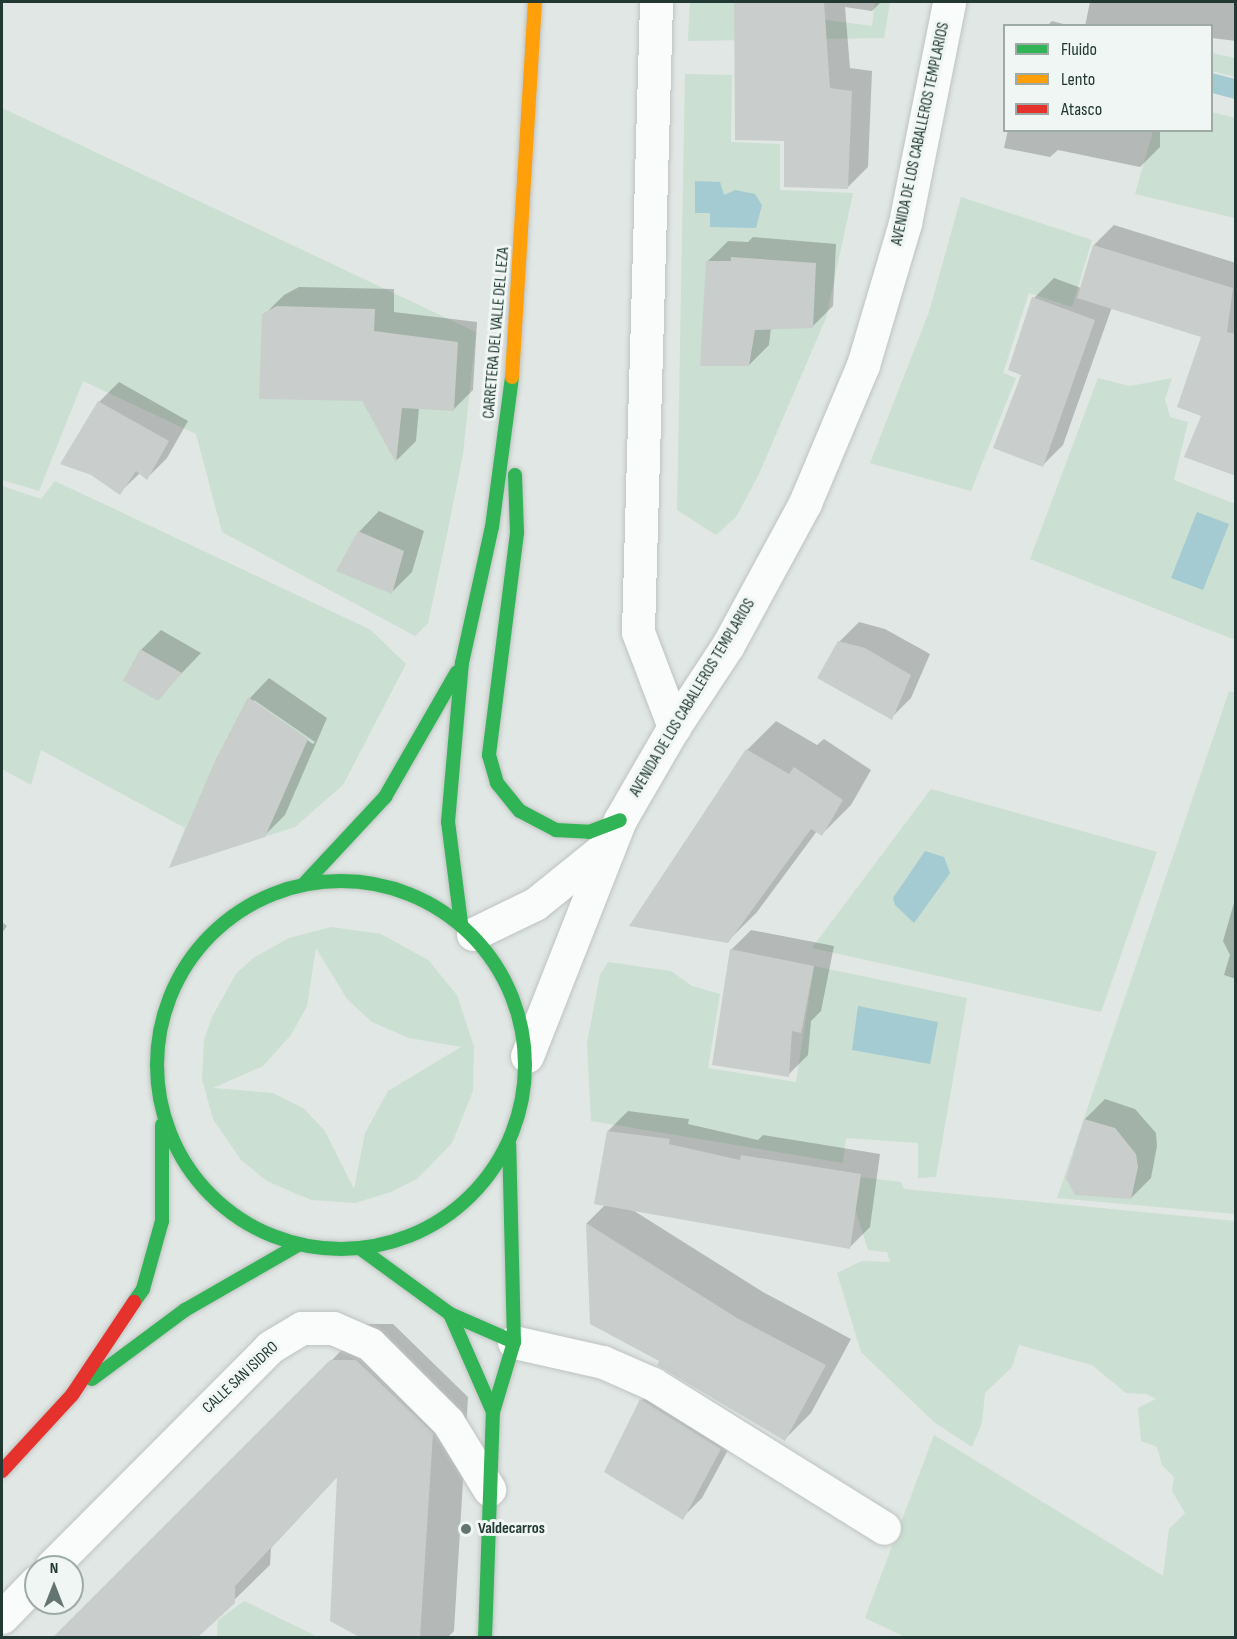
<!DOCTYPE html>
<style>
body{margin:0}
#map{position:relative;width:1237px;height:1639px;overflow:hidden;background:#e1e7e4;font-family:"Sofia Sans Condensed",sans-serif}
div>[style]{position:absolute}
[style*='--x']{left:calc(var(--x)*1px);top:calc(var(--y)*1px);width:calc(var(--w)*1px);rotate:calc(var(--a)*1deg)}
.green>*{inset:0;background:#cbdfd2}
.water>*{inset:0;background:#a4cad2}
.shadow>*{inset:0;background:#0003}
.building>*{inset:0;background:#c9cecc}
.roads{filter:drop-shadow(0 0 2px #bec3c1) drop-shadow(0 0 2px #bec3c1)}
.street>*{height:33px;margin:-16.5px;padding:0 16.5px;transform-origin:16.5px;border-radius:16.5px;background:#fafbfb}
.fast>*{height:14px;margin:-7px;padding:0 7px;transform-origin:7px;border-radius:7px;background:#30b455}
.fast>.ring{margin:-7px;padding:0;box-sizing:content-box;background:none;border:14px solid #30b455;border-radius:50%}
.slow>*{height:14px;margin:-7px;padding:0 7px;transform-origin:7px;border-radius:7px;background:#ff9f0a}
.jam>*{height:14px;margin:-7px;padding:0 7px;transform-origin:7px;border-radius:7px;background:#e5322d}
.dots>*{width:16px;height:16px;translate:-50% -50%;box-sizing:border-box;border:3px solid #eff6f3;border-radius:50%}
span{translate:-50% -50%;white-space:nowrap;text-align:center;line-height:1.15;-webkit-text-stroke:6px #eff6f3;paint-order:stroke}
.street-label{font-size:16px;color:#213833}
.poi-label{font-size:16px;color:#213833;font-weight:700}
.left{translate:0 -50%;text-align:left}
.frame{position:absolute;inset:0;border:3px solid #213833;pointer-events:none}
.legend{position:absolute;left:1003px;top:24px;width:210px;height:108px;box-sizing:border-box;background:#eff6f3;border:2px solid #9daaa6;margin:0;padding:8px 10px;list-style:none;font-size:18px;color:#213833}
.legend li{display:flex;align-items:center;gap:12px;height:30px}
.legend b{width:30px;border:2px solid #9daaa6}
.north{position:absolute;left:24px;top:1555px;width:60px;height:60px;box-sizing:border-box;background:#eff6f3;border:2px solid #9daaa6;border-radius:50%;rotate:0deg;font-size:16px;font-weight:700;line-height:24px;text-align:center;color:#213833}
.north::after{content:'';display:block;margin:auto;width:21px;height:27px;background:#647571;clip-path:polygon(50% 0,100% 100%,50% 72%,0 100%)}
</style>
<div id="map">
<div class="green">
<i style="clip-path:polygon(690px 2px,743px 2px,742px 9px,872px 26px,875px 2px,890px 2px,884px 38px,688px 41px)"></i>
<i style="clip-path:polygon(1212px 53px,1235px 58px,1235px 77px,1212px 71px)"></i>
<i style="clip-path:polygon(685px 74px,732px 75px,731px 142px,780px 144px,780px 190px,853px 193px,826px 318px,759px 474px,736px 517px,716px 535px,677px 510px)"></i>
<i style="clip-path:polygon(2px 108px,476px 332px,463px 454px,445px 544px,428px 623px,415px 636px,222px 532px,196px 434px,83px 381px,39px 491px,2px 480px)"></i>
<i style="clip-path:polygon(1212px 112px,1235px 118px,1235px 218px,1135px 194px,1153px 131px,1212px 130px)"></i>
<i style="clip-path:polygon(961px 197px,1092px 240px,1072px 307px,1029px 293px,1003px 373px,1016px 378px,971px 491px,870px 463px,929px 312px)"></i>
<i style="clip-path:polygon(1098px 378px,1130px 386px,1172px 378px,1165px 399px,1170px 417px,1188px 422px,1174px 480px,1235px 504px,1235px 640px,1030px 559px)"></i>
<i style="clip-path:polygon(55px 481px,371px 630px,406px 664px,343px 785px,295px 827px,169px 868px,185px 828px,41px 750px,31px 785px,2px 769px,2px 486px,41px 499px)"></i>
<i style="clip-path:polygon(1229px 691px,1235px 693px,1235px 1214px,1057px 1198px)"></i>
<i style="clip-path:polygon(931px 789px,1157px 852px,1101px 1012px,812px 948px)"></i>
<i style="clip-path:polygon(evenodd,331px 927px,381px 934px,428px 960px,457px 995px,474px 1047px,473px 1091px,452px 1143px,417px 1179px,391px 1192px,355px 1203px,312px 1200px,299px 1195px,267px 1181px,241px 1160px,213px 1119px,202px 1079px,204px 1040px,212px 1017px,236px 974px,253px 958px,289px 938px,331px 927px,316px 948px,347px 999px,372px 1022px,409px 1038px,461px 1047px,388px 1091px,365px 1133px,354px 1189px,325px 1131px,303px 1108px,273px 1093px,213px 1088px,263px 1066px,291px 1035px,307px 1006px,316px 948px)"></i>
<i style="clip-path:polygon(608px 962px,671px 971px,692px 986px,720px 994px,708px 1068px,796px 1082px,814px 966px,967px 998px,936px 1177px,918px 1178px,918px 1143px,846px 1138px,843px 1163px,591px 1121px,587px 1043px,600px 975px)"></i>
<i style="clip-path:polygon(860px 1177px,901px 1182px,904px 1189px,1235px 1221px,1235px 1637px,905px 1637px,865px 1618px,934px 1435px,1163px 1576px,1169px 1529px,1185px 1513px,1172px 1491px,1174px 1477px,1162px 1465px,1157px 1447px,1141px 1441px,1138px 1408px,1156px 1399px,1146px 1394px,1126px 1393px,1092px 1365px,1019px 1345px,1012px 1367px,985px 1393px,982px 1423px,972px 1447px,934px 1422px,861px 1352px,837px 1273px,862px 1261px,890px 1262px,887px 1252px,868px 1250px,855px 1209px)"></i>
<i style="clip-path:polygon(244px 1601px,318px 1637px,217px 1637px,218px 1620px)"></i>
</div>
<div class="water">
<i style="clip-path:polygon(1212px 73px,1235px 79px,1235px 99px,1212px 93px)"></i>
<i style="clip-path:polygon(695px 181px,720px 182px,724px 195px,735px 190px,755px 194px,762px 205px,756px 228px,710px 227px,710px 213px,695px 213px)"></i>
<i style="clip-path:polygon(1197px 512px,1229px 524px,1203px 590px,1171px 578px)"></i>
<i style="clip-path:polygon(925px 851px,944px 857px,950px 873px,914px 923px,895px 905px,893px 898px)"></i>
<i style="clip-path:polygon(858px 1006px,938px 1022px,930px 1064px,852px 1050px)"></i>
</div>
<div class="shadow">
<i style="clip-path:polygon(745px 2px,881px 2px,872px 11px,845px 7px,850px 68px,872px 71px,868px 167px,848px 187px,785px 139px,740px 59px)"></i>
<i style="clip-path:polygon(1090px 2px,1236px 2px,1236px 41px,1212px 38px,1212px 26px,1085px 26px)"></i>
<i style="clip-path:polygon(1052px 21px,1071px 26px,1047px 26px)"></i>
<i style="clip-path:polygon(1008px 130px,1160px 130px,1160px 147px,1140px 167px,1058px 150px,1050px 157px,1004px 148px)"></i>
<i style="clip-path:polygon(1114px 225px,1236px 263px,1236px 474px,1203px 415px,1203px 336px,1112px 307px,1063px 445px,1043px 465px,1023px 374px,1010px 369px,1034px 298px,1054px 278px,1081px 288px,1094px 245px)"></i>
<i style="clip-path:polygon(753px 237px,836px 244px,833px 306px,813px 326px,771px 328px,769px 345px,749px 365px,708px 261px,728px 241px,748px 242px)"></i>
<i style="clip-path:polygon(299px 287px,394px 289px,394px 312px,477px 322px,473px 390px,453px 410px,419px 408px,416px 441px,397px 460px,363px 399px,264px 315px,284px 295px)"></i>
<i style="clip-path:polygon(119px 382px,188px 421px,167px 458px,147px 478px,140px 473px,119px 493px,99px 402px)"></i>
<i style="clip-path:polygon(379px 511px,424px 531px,412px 572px,392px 592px,338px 570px,359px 532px)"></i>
<i style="clip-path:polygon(859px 622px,885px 629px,930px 654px,911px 698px,891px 718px,839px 642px)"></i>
<i style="clip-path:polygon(161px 630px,201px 653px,157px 699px,141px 650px)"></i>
<i style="clip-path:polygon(evenodd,269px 678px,327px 718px,285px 815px,265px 835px,250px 698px,269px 678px,254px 700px,315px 742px,313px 744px,254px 703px,254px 700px)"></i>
<i style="clip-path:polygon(776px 721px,817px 745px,824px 739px,871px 770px,851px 805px,822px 834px,817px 831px,757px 912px,727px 942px,747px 750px)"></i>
<i style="clip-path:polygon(1236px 896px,1236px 979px,1224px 975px,1230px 955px,1223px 941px)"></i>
<i style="clip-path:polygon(2px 922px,7px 926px,2px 933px)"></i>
<i style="clip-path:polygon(751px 930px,834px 946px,821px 1011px,811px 1021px,808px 1055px,788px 1075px,731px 950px)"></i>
<i style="clip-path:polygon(1105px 1099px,1135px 1109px,1156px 1133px,1157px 1146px,1151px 1178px,1131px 1198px,1085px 1119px)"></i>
<i style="clip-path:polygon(628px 1111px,689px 1119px,688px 1124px,758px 1140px,763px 1135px,880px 1154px,870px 1227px,850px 1247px,631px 1209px,763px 1292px,851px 1339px,811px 1413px,785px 1439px,661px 1361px,591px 1323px,587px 1223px,606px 1204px,608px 1131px)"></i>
<i style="clip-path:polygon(367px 1324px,393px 1324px,468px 1397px,454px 1631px,447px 1638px,364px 1638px,338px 1476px,271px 1548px,270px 1565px,195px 1638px,331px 1361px)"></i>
<i style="clip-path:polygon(662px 1380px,740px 1428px,702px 1498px,682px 1518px,606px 1471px,642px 1400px)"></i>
</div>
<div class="building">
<i style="clip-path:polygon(734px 2px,824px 2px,830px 88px,852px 91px,848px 189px,784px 187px,784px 141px,735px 140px)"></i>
<i style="clip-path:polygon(1093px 245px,1233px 288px,1227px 332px,1236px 334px,1236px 476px,1184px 457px,1201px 416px,1177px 407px,1201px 337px,1077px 298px)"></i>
<i style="clip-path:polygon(731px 257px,816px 263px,813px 328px,755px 330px,749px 366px,700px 366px,706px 261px,731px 261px)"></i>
<i style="clip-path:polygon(1032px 297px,1095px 320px,1043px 467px,993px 448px,1021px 375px,1008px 370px)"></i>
<i style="clip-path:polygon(277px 306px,375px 309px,374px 331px,458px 342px,454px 411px,402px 408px,396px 463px,362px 401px,259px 399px,262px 314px)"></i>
<i style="clip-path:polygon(98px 401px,169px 441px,147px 480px,136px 471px,120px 495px,91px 475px,60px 464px)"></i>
<i style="clip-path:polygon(358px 531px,404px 551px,392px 594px,336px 571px)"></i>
<i style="clip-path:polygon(838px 641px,865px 648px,911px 675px,892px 720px,817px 678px)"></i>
<i style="clip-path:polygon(140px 649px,182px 673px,158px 701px,123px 681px)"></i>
<i style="clip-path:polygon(248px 697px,308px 739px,265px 837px,169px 868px,215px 761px)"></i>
<i style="clip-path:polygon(746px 749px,789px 774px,794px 767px,843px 800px,822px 836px,811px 829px,728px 943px,629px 926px)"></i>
<i style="clip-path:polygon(730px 949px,814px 966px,801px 1033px,792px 1031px,789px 1077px,712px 1065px)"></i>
<i style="clip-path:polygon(1084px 1119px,1115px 1128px,1136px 1154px,1138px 1167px,1131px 1199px,1075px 1195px,1066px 1178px)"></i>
<i style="clip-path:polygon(607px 1131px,670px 1139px,669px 1144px,740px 1160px,741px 1155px,861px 1174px,850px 1249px,594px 1204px)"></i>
<i style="clip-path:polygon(586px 1223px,737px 1318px,826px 1365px,785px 1441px,657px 1365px,659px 1361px,590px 1324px)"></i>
<i style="clip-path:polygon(330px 1360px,356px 1360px,433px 1433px,420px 1638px,361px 1638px,330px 1621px,337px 1477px,235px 1586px,235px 1603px,197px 1638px,52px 1638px)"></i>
<i style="clip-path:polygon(640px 1399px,721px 1449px,683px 1520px,604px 1472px)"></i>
</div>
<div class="roads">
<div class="street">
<i style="--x:656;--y:2;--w:630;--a:91.64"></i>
<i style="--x:638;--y:632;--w:102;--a:69.2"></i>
<i style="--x:473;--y:934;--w:69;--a:-25.8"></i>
<i style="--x:535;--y:904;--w:91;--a:-38.8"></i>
<i style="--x:527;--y:1056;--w:254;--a:-68.5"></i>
<i style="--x:620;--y:820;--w:108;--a:-59.9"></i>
<i style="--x:674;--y:727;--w:98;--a:-56.6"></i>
<i style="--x:728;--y:645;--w:162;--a:-61.5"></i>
<i style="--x:805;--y:503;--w:150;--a:-67.2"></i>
<i style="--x:863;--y:365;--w:148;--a:-73.5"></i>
<i style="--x:905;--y:223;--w:225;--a:-78.7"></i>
<i style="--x:514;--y:1342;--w:91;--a:12.7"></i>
<i style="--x:603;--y:1362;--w:55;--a:23.7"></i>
<i style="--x:653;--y:1384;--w:272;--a:31.9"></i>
<i style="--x:51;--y:1567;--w:310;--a:-45.1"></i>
<i style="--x:270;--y:1347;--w:37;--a:-31"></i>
<i style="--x:302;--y:1328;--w:31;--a:0"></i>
<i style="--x:333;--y:1328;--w:40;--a:23.4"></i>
<i style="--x:370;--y:1344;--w:110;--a:45"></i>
<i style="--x:448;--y:1422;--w:79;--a:58.5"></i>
<i style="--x:2;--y:1617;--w:49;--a:-45.8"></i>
</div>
<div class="fast">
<i style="--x:515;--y:475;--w:58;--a:88"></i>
<i style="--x:517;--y:533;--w:224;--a:97.2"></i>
<i style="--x:489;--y:755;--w:29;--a:74"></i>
<i style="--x:497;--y:783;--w:36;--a:51"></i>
<i style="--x:520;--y:811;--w:41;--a:27.8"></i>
<i style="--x:556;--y:830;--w:33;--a:3"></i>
<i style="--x:589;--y:832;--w:33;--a:-21"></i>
<i class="ring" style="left:157px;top:881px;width:354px;height:354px"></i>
<i style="--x:304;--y:884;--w:119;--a:-47"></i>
<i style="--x:385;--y:797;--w:144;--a:-60.1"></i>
<i style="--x:461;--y:923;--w:102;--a:-97.3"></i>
<i style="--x:448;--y:822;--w:160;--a:-85"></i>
<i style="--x:462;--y:663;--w:139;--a:-77.6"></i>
<i style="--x:492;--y:527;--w:151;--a:-82.4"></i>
<i style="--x:361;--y:1249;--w:110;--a:36.1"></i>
<i style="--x:450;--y:1314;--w:107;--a:66.3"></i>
<i style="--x:134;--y:1302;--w:16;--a:-55"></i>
<i style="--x:143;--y:1289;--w:71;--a:-74.4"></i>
<i style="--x:162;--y:1221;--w:96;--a:-90"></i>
<i style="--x:450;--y:1314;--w:70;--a:23.6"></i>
<i style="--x:92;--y:1379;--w:116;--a:-36.6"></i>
<i style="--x:185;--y:1310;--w:130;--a:-29.9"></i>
<i style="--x:485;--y:1638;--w:226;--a:-88"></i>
<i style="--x:493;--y:1412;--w:73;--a:-73.3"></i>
<i style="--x:514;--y:1342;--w:198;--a:-91.4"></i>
</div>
<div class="slow">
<i style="--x:512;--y:377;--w:376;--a:-86.5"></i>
</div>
<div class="jam">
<i style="--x:2;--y:1471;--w:103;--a:-47.4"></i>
<i style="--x:72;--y:1395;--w:112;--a:-56.3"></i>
</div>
</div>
<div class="dots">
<i style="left:466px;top:1529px;background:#647571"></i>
</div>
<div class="street-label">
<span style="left:921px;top:134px;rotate:-78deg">AVENIDA DE LOS CABALLEROS TEMPLARIOS</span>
<span style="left:497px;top:333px;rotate:-85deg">CARRETERA DEL VALLE DEL LEZA</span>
<span style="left:693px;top:698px;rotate:-59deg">AVENIDA DE LOS CABALLEROS TEMPLARIOS</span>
<span style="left:241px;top:1378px;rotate:-43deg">CALLE SAN ISIDRO</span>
</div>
<div class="poi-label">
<span class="left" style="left:478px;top:1529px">Valdecarros</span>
</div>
<div class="frame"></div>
<ul class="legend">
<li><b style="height:8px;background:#30b455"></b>Fluido</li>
<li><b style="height:8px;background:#ff9f0a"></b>Lento</li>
<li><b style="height:8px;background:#e5322d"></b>Atasco</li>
</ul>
<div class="north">N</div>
</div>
